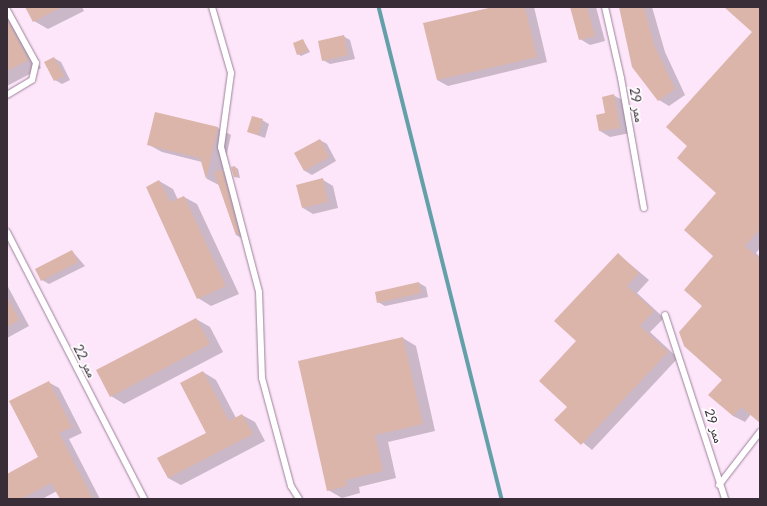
<!DOCTYPE html>
<meta charset="utf-8">
<style>
body{margin:0}
#map{position:relative;width:767px;height:506px;overflow:hidden;background:#fde5fa;font-family:Lato,"Noto Naskh Arabic",sans-serif}
div>[style]{position:absolute}
[style*='--x']{left:calc(var(--x)*1px);top:calc(var(--y)*1px);width:calc(var(--w)*1px);rotate:calc(var(--a)*1deg)}
.shadow>*{inset:0;background:#0003}
.stream>*{height:3.5px;margin:-1.75px;padding:0 1.75px;transform-origin:1.75px;border-radius:1.75px;background:#64a0a9}
.building>*{inset:0;background:#dbb5a9}
.roads{filter:drop-shadow(0 0 1px #9c829a) drop-shadow(0 0 1px #9c829a)}
.service>*{height:6px;margin:-3px;padding:0 3px;transform-origin:3px;border-radius:3px;background:#fff}
span{translate:-50% -50%;white-space:nowrap;text-align:center;line-height:1.15;-webkit-text-stroke:3.5px #fff;paint-order:stroke}
.street-label{font-size:13px;color:#392e38}
.frame{position:absolute;inset:0;border:8px solid #392e38;pointer-events:none}
</style>
<div id="map">
<div class="shadow">
<i style="clip-path:polygon(7px 7px,41px 68px,7px 86px)"></i>
<i style="clip-path:polygon(27px 7px,82px 7px,84px 11px,48px 29px,34px 21px)"></i>
<i style="clip-path:polygon(498px 7px,534px 7px,547px 62px,448px 86px,437px 80px)"></i>
<i style="clip-path:polygon(571px 7px,596px 7px,605px 41px,590px 45px,580px 39px)"></i>
<i style="clip-path:polygon(620px 7px,652px 7px,665px 52px,685px 95px,669px 106px,659px 100px)"></i>
<i style="clip-path:polygon(726px 7px,760px 7px,760px 248px,756px 253px,760px 257px,760px 422px,751px 414px,745px 422px,733px 416px,703px 306px,715px 256px,718px 193px,688px 146px,754px 32px)"></i>
<i style="clip-path:polygon(343px 36px,350px 40px,355px 59px,330px 64px,323px 60px)"></i>
<i style="clip-path:polygon(303px 40px,310px 52px,301px 56px,298px 54px)"></i>
<i style="clip-path:polygon(54px 58px,61px 62px,70px 80px,62px 84px,55px 80px)"></i>
<i style="clip-path:polygon(613px 95px,624px 101px,630px 133px,610px 137px,600px 131px)"></i>
<i style="clip-path:polygon(262px 120px,269px 124px,265px 138px,248px 132px)"></i>
<i style="clip-path:polygon(218px 128px,231px 135px,223px 171px,229px 175px,243px 239px,236px 235px,219px 185px,207px 179px,202px 162px,162px 152px,149px 145px)"></i>
<i style="clip-path:polygon(320px 140px,327px 144px,336px 161px,312px 175px,305px 171px,296px 154px)"></i>
<i style="clip-path:polygon(235px 167px,238px 169px,240px 178px,234px 177px)"></i>
<i style="clip-path:polygon(323px 180px,333px 186px,338px 208px,313px 214px,303px 208px)"></i>
<i style="clip-path:polygon(159px 181px,173px 189px,178px 200px,184px 197px,197px 204px,239px 294px,211px 306px,198px 298px)"></i>
<i style="clip-path:polygon(72px 251px,85px 266px,49px 284px,42px 280px)"></i>
<i style="clip-path:polygon(618px 254px,649px 280px,637px 293px,664px 318px,650px 332px,678px 358px,592px 450px,556px 420px,568px 407px,577px 341px)"></i>
<i style="clip-path:polygon(419px 283px,426px 287px,428px 297px,385px 306px,378px 302px)"></i>
<i style="clip-path:polygon(7px 285px,29px 326px,7px 338px)"></i>
<i style="clip-path:polygon(196px 319px,210px 327px,223px 352px,124px 404px,111px 396px)"></i>
<i style="clip-path:polygon(403px 338px,416px 346px,435px 431px,388px 442px,396px 478px,359px 487px,360px 493px,342px 498px,328px 490px)"></i>
<i style="clip-path:polygon(203px 372px,216px 380px,236px 418px,242px 415px,255px 422px,265px 441px,181px 485px,168px 478px,158px 459px,208px 433px)"></i>
<i style="clip-path:polygon(48px 382px,59px 388px,82px 433px,69px 439px,100px 499px,61px 499px,57px 491px,42px 499px,7px 499px,7px 475px,40px 458px)"></i>
</div>
<div class="stream">
<i style="--x:379;--y:7;--w:507;--a:75.96"></i>
</div>
<div class="building">
<i style="clip-path:polygon(25px 7px,62px 7px,33px 22px)"></i>
<i style="clip-path:polygon(493px 7px,525px 7px,537px 57px,437px 80px,423px 23px)"></i>
<i style="clip-path:polygon(570px 7px,587px 7px,595px 36px,579px 40px)"></i>
<i style="clip-path:polygon(619px 7px,644px 7px,654px 45px,675px 89px,658px 101px,632px 67px)"></i>
<i style="clip-path:polygon(724px 7px,760px 7px,760px 229px,745px 246px,760px 259px,760px 423px,741px 407px,733px 416px,708px 395px,722px 380px,684px 346px,679px 332px,702px 306px,684px 290px,713px 256px,684px 230px,716px 193px,677px 158px,687px 146px,666px 127px,752px 32px)"></i>
<i style="clip-path:polygon(7px 19px,28px 60px,7px 71px)"></i>
<i style="clip-path:polygon(344px 35px,348px 55px,322px 61px,318px 41px)"></i>
<i style="clip-path:polygon(303px 39px,308px 51px,297px 55px,293px 43px)"></i>
<i style="clip-path:polygon(54px 57px,64px 76px,54px 81px,44px 62px)"></i>
<i style="clip-path:polygon(614px 94px,620px 128px,599px 131px,596px 115px,605px 113px,602px 97px)"></i>
<i style="clip-path:polygon(155px 112px,218px 127px,206px 179px,200px 158px,147px 145px)"></i>
<i style="clip-path:polygon(252px 116px,263px 119px,258px 135px,247px 132px)"></i>
<i style="clip-path:polygon(320px 139px,329px 157px,304px 171px,294px 153px)"></i>
<i style="clip-path:polygon(235px 166px,238px 176px,234px 177px,231px 167px)"></i>
<i style="clip-path:polygon(222px 170px,239px 234px,236px 235px,214px 172px)"></i>
<i style="clip-path:polygon(323px 178px,328px 202px,302px 208px,296px 185px)"></i>
<i style="clip-path:polygon(159px 180px,170px 202px,184px 196px,226px 286px,197px 299px,146px 187px)"></i>
<i style="clip-path:polygon(72px 250px,78px 262px,41px 281px,35px 269px)"></i>
<i style="clip-path:polygon(618px 253px,639px 273px,627px 286px,654px 311px,640px 326px,668px 352px,581px 445px,554px 420px,567px 407px,539px 381px,576px 341px,554px 321px)"></i>
<i style="clip-path:polygon(419px 282px,421px 293px,377px 303px,375px 292px)"></i>
<i style="clip-path:polygon(7px 297px,19px 320px,7px 327px)"></i>
<i style="clip-path:polygon(196px 318px,210px 344px,110px 397px,96px 370px)"></i>
<i style="clip-path:polygon(403px 337px,423px 424px,375px 435px,383px 471px,346px 480px,347px 486px,327px 491px,298px 361px)"></i>
<i style="clip-path:polygon(203px 371px,229px 421px,242px 414px,253px 434px,168px 478px,157px 458px,206px 433px,180px 383px)"></i>
<i style="clip-path:polygon(49px 381px,72px 427px,59px 433px,93px 499px,60px 499px,51px 483px,21px 499px,7px 499px,7px 474px,38px 457px,9px 401px)"></i>
</div>
<div class="roads">
<div class="service">
<i style="--x:212;--y:7;--w:69;--a:73.9"></i>
<i style="--x:231;--y:73;--w:75;--a:97.7"></i>
<i style="--x:221;--y:147;--w:150;--a:75.3"></i>
<i style="--x:259;--y:292;--w:86;--a:88"></i>
<i style="--x:262;--y:378;--w:112;--a:75"></i>
<i style="--x:291;--y:486;--w:15;--a:58"></i>
<i style="--x:605;--y:7;--w:73;--a:77.3"></i>
<i style="--x:621;--y:78;--w:132;--a:80"></i>
<i style="--x:7;--y:10;--w:60;--a:61.3"></i>
<i style="--x:36;--y:63;--w:17;--a:103"></i>
<i style="--x:32;--y:80;--w:29;--a:149"></i>
<i style="--x:7;--y:232;--w:300;--a:62.8"></i>
<i style="--x:665;--y:315;--w:194;--a:71.9"></i>
<i style="--x:719;--y:485;--w:67;--a:-52.3"></i>
</div>
</div>
<div class="street-label">
<span style="left:637px;top:105px;rotate:80deg">ممر 29</span>
<span style="left:85px;top:361px;rotate:63deg">ممر 22</span>
<span style="left:714px;top:426px;rotate:73deg">ممر 29</span>
</div>
<div class="frame"></div>
</div>
